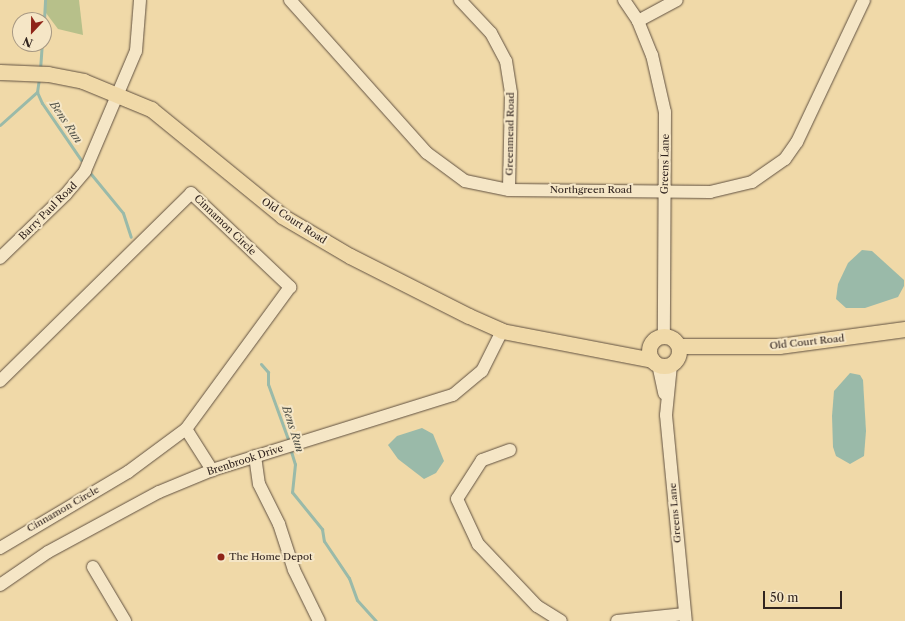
<!DOCTYPE html>
<style>
body{margin:0}
#map{position:relative;width:905px;height:621px;overflow:hidden;background:#f0d9a8;font-family:"Libre Caslon Text",serif}
div>[style]{position:absolute}
[style*='--x']{left:calc(var(--x)*1px);top:calc(var(--y)*1px);width:calc(var(--w)*1px);rotate:calc(var(--a)*1deg)}
.green>*{inset:0;background:#b7c08a}
.water>*{inset:0;background:#9abaa9}
.stream>*{height:3px;margin:-1.5px;padding:0 1.5px;transform-origin:1.5px;border-radius:1.5px;background:#9abaa9}
.roads{filter:drop-shadow(0 0 1px #615141) drop-shadow(0 0 1px #615141)}
.minor>*{height:12px;margin:-6px;padding:0 6px;transform-origin:6px;border-radius:6px;background:#f5e6c6}
.major>*{height:15px;margin:-7.5px;padding:0 7.5px;transform-origin:7.5px;border-radius:7.5px;background:#f0d9a8}
.major>.ring{margin:-7.5px;padding:0;box-sizing:content-box;background:none;border:15px solid #f0d9a8;border-radius:50%}
.dots>*{width:11px;height:11px;translate:-50% -50%;box-sizing:border-box;border:2px solid #f5e6c6;border-radius:50%}
span{translate:-50% -50%;white-space:nowrap;text-align:center;line-height:1.15;-webkit-text-stroke:4px #f5e6c6;paint-order:stroke}
.street-label{font-size:10px;color:#31241f}
.poi-label{font-size:10px;color:#31241f}
.left{translate:0 -50%;text-align:left}
.water-label{font-size:11px;color:#505148;font-style:italic}
.north{position:absolute;left:12px;top:12px;width:40px;height:40px;box-sizing:border-box;background:#f5e6c6;border:1px solid #a79883;border-radius:50%;rotate:202deg;font-size:11px;font-weight:700;line-height:16px;text-align:center;color:#31241f}
.north::after{content:'';display:block;margin:auto;width:14px;height:18px;background:#8f2418;clip-path:polygon(50% 0,100% 100%,50% 72%,0 100%)}
.scale{position:absolute;left:763px;top:591px;width:79px;height:18px;box-sizing:border-box;border:2px solid #31241f;border-top:0;padding-left:5px;font-size:12px;line-height:14px;white-space:nowrap;color:#31241f;-webkit-text-stroke:3px #f5e6c6;paint-order:stroke}
</style>
<div id="map">
<div class="green">
<i style="clip-path:polygon(45px 0,79px 0,83px 35px,58px 29px,46px 13px)"></i>
</div>
<div class="water">
<i style="clip-path:polygon(862px 250px,872px 251px,904px 280px,904px 286px,898px 297px,865px 308px,846px 308px,836px 299px,838px 284px,848px 263px)"></i>
<i style="clip-path:polygon(850px 373px,860px 375px,863px 380px,866px 431px,864px 456px,850px 464px,836px 456px,833px 447px,832px 416px,834px 391px)"></i>
<i style="clip-path:polygon(422px 428px,433px 434px,444px 461px,436px 473px,424px 479px,398px 459px,388px 445px,397px 436px)"></i>
</div>
<div class="stream">
<i style="--x:44;--y:20;--w:20;--a:-87"></i>
<i style="--x:40;--y:70;--w:26;--a:-86"></i>
<i style="--x:39;--y:78;--w:14;--a:98"></i>
<i style="--x:37;--y:92;--w:12;--a:66"></i>
<i style="--x:42;--y:103;--w:69;--a:55.6"></i>
<i style="--x:0;--y:125;--w:50;--a:-41.7"></i>
<i style="--x:91;--y:174;--w:50;--a:50.6"></i>
<i style="--x:123;--y:213;--w:25;--a:72"></i>
<i style="--x:261;--y:364;--w:11;--a:49"></i>
<i style="--x:268;--y:372;--w:12;--a:90"></i>
<i style="--x:268;--y:384;--w:62;--a:70.1"></i>
<i style="--x:290;--y:448;--w:17;--a:73"></i>
<i style="--x:295;--y:464;--w:28;--a:96"></i>
<i style="--x:292;--y:492;--w:48;--a:51"></i>
<i style="--x:322;--y:529;--w:12;--a:81"></i>
<i style="--x:324;--y:541;--w:45;--a:56"></i>
<i style="--x:349;--y:578;--w:23;--a:70"></i>
<i style="--x:357;--y:600;--w:28;--a:48"></i>
</div>
<div class="roads">
<div class="minor">
<i style="--x:290;--y:0;--w:205;--a:48.2"></i>
<i style="--x:427;--y:153;--w:47;--a:36.4"></i>
<i style="--x:465;--y:181;--w:45;--a:11.6"></i>
<i style="--x:509;--y:190;--w:201;--a:0.6"></i>
<i style="--x:710;--y:192;--w:43;--a:-13.4"></i>
<i style="--x:752;--y:182;--w:40;--a:-34.9"></i>
<i style="--x:785;--y:159;--w:21;--a:-55"></i>
<i style="--x:797;--y:142;--w:157;--a:-64.7"></i>
<i style="--x:460;--y:0;--w:45;--a:46.8"></i>
<i style="--x:491;--y:33;--w:32;--a:62"></i>
<i style="--x:506;--y:61;--w:32;--a:81"></i>
<i style="--x:511;--y:93;--w:97;--a:91.2"></i>
<i style="--x:624;--y:0;--w:25;--a:56"></i>
<i style="--x:638;--y:21;--w:37;--a:68"></i>
<i style="--x:652;--y:55;--w:58;--a:77.2"></i>
<i style="--x:665;--y:112;--w:224;--a:90.3"></i>
<i style="--x:638;--y:21;--w:44;--a:-28.3"></i>
<i style="--x:0;--y:258;--w:92;--a:-44.1"></i>
<i style="--x:66;--y:194;--w:30;--a:-50"></i>
<i style="--x:85;--y:171;--w:130;--a:-67"></i>
<i style="--x:136;--y:51;--w:51;--a:-85.5"></i>
<i style="--x:658;--y:364;--w:30;--a:78"></i>
<i style="--x:671;--y:365;--w:50;--a:95.7"></i>
<i style="--x:666;--y:415;--w:207;--a:84.5"></i>
<i style="--x:0;--y:381;--w:268;--a:-44.5"></i>
<i style="--x:191;--y:193;--w:137;--a:43.5"></i>
<i style="--x:290;--y:287;--w:176;--a:126.2"></i>
<i style="--x:186;--y:429;--w:72;--a:143.4"></i>
<i style="--x:128;--y:472;--w:149;--a:149.3"></i>
<i style="--x:186;--y:429;--w:49;--a:57.6"></i>
<i style="--x:510;--y:450;--w:30;--a:160"></i>
<i style="--x:482;--y:460;--w:46;--a:122.7"></i>
<i style="--x:457;--y:499;--w:50;--a:65"></i>
<i style="--x:478;--y:544;--w:86;--a:46.4"></i>
<i style="--x:537;--y:606;--w:28;--a:32"></i>
<i style="--x:255;--y:456;--w:28;--a:82"></i>
<i style="--x:259;--y:484;--w:45;--a:63.4"></i>
<i style="--x:279;--y:524;--w:48;--a:71.9"></i>
<i style="--x:294;--y:570;--w:57;--a:63.9"></i>
<i style="--x:93;--y:567;--w:63;--a:59.3"></i>
<i style="--x:0;--y:585;--w:58;--a:-34.5"></i>
<i style="--x:48;--y:552;--w:126;--a:-28.4"></i>
<i style="--x:159;--y:492;--w:57;--a:-22.5"></i>
<i style="--x:212;--y:470;--w:252;--a:-17.3"></i>
<i style="--x:453;--y:395;--w:38;--a:-40"></i>
<i style="--x:482;--y:371;--w:45;--a:-63.4"></i>
<i style="--x:617;--y:621;--w:68;--a:-5.9"></i>
</div>
<div class="major">
<i style="--x:0;--y:72;--w:48;--a:2.4"></i>
<i style="--x:48;--y:74;--w:36;--a:11"></i>
<i style="--x:83;--y:81;--w:74;--a:22.4"></i>
<i style="--x:151;--y:109;--w:169;--a:39.2"></i>
<i style="--x:282;--y:216;--w:79;--a:30.5"></i>
<i style="--x:350;--y:256;--w:133;--a:26.8"></i>
<i style="--x:469;--y:316;--w:36;--a:24"></i>
<i style="--x:502;--y:331;--w:153;--a:10.9"></i>
<i class="ring" style="left:649px;top:336px;width:15px;height:15px"></i>
<i style="--x:679;--y:346;--w:100;--a:0"></i>
<i style="--x:779;--y:346;--w:127;--a:-7.7"></i>
</div>
</div>
<div class="dots">
<i style="left:221px;top:557px;background:#8f2418"></i>
</div>
<div class="street-label">
<span style="left:510px;top:134px;rotate:-89deg">Greenmead Road</span>
<span style="left:665px;top:164px;rotate:-89deg">Greens Lane</span>
<span style="left:591px;top:190px">Northgreen Road</span>
<span style="left:48px;top:211px;rotate:-45deg">Barry Paul Road</span>
<span style="left:294px;top:221px;rotate:33deg">Old Court Road</span>
<span style="left:225px;top:225px;rotate:44deg">Cinnamon Circle</span>
<span style="left:807px;top:342px;rotate:-6deg">Old Court Road</span>
<span style="left:245px;top:460px;rotate:-18deg">Brenbrook Drive</span>
<span style="left:63px;top:509px;rotate:-30deg">Cinnamon Circle</span>
<span style="left:675px;top:513px;rotate:-95deg">Greens Lane</span>
</div>
<div class="poi-label">
<span class="left" style="left:229px;top:557px">The Home Depot</span>
</div>
<div class="water-label">
<span style="left:66px;top:122px;rotate:56deg">Bens Run</span>
<span style="left:293px;top:429px;rotate:72deg">Bens Run</span>
</div>
<div class="north">N</div>
<div class="scale">50 m</div>
</div>
